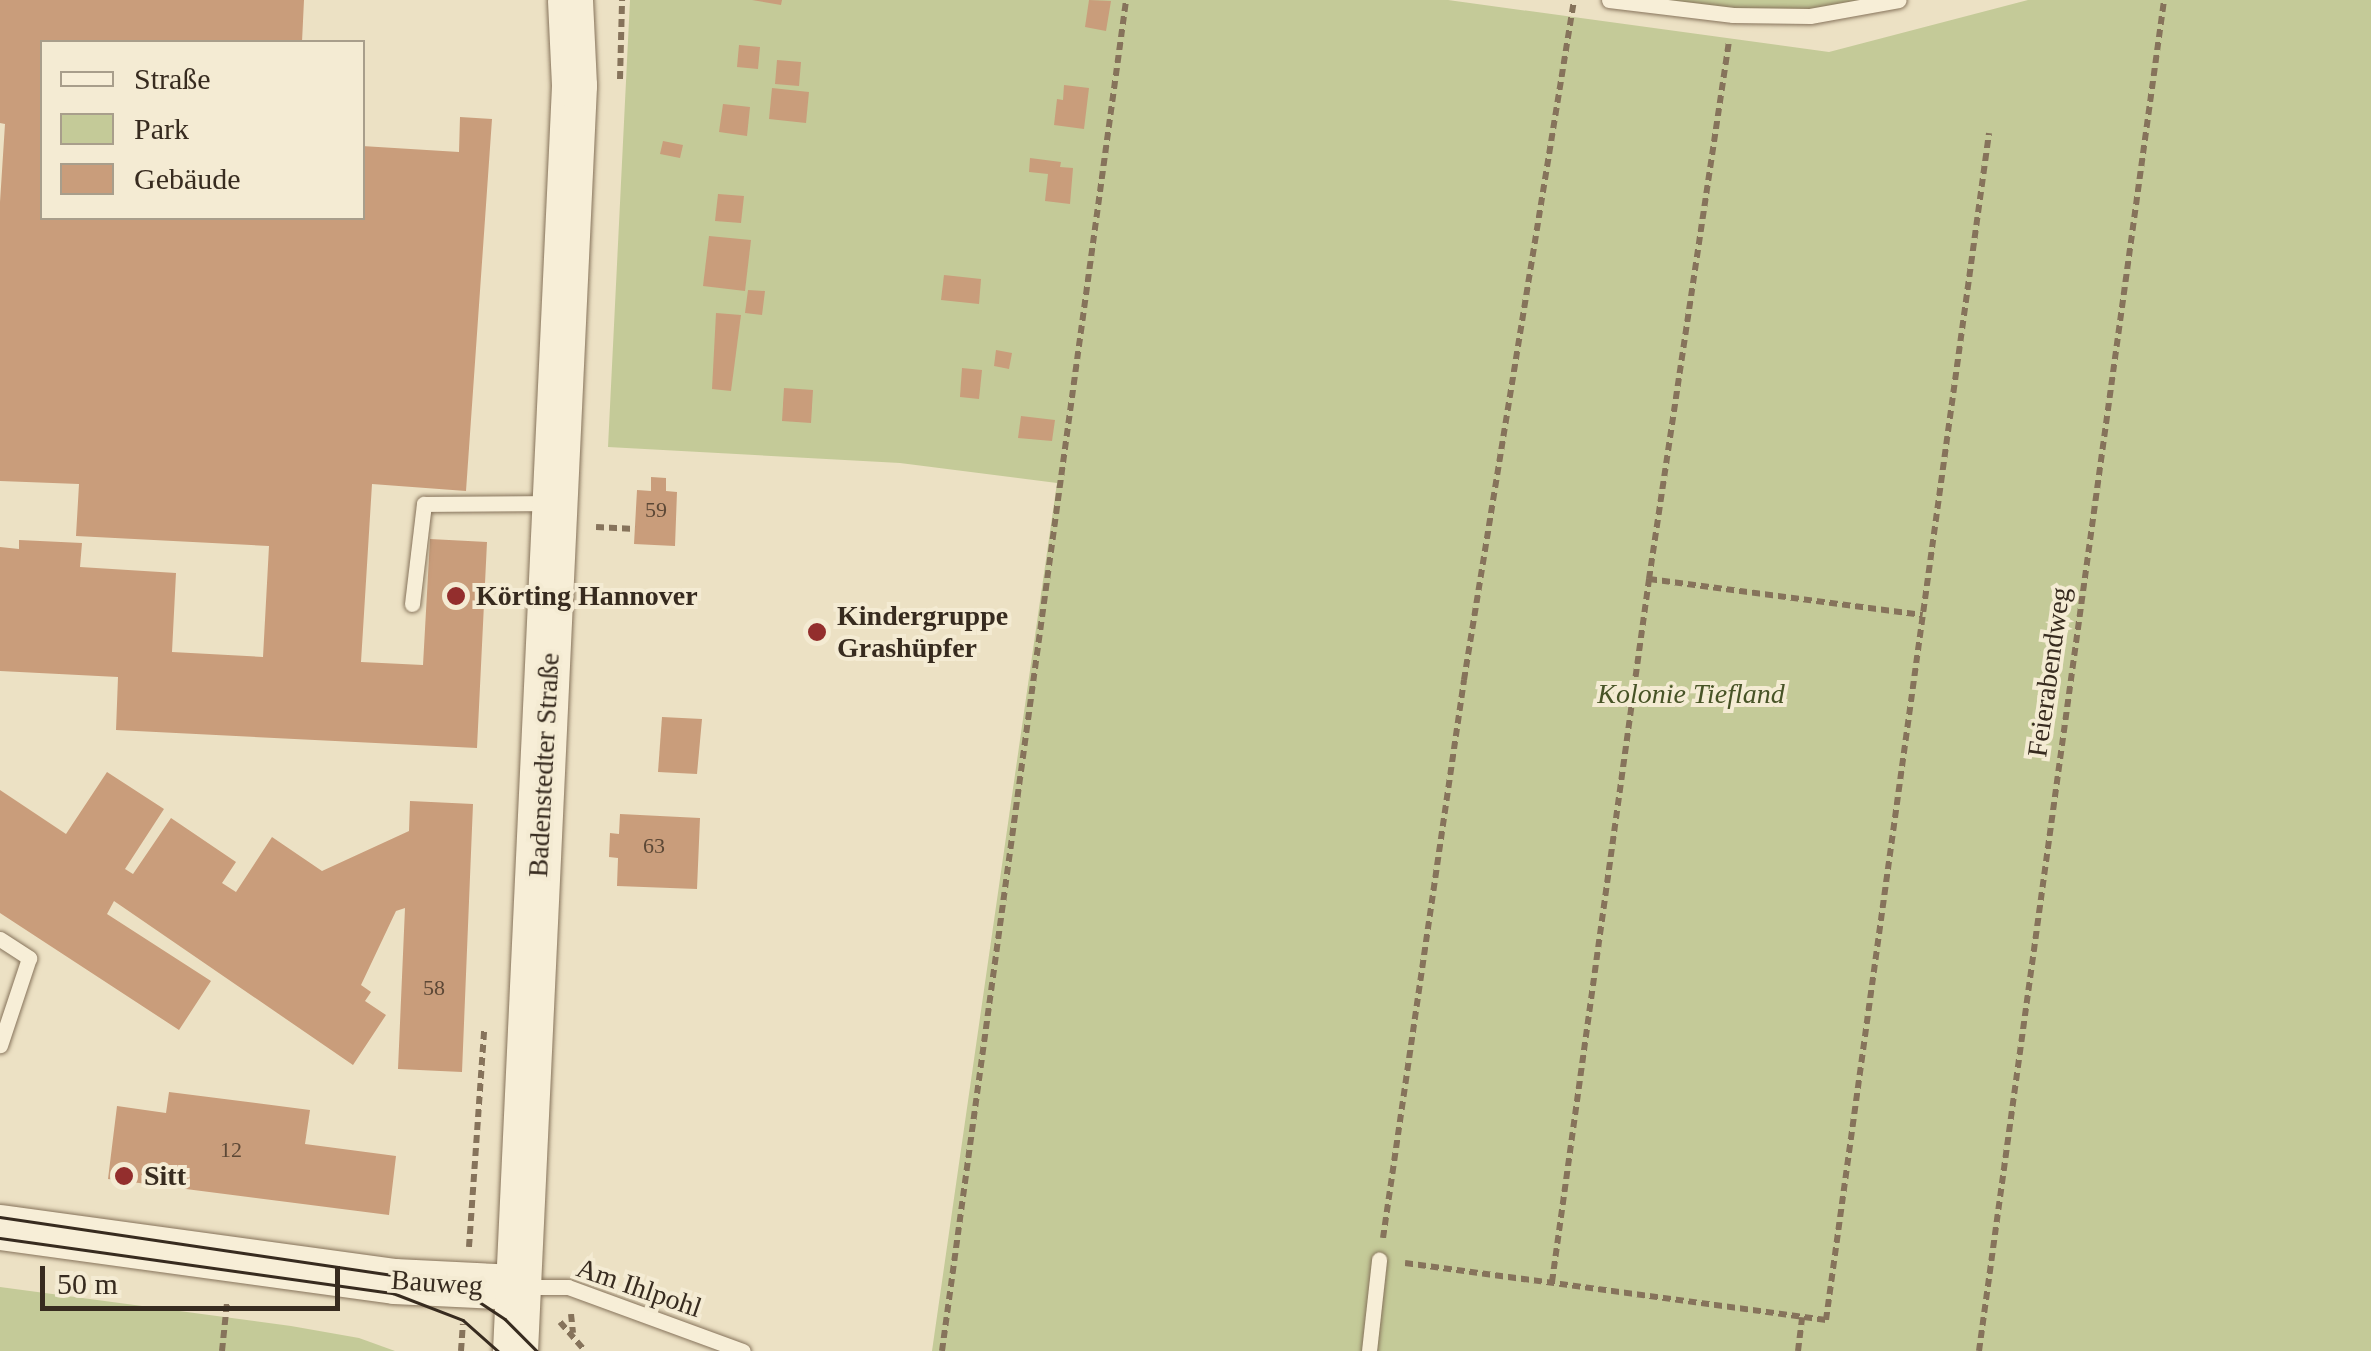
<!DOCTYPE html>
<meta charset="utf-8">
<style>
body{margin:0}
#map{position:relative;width:2371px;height:1351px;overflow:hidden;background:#ece1c4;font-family:"Times New Roman",serif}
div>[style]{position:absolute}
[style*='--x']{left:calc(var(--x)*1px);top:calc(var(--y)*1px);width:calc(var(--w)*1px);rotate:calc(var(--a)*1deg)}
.green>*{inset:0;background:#c4ca98}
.building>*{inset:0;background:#c99d7b}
.path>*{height:6px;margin-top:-3px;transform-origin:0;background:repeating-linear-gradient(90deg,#86735b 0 8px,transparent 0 13px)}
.roads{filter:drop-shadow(0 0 2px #86735b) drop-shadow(0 0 2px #86735b)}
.lane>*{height:15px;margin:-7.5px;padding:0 7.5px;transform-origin:7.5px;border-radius:7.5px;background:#f7eed7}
.secondary>*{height:45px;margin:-22.5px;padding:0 22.5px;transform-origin:22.5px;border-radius:22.5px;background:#f7eed7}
.tram>*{height:2.5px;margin:-1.25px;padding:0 1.25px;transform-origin:1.25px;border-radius:1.25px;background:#372b1f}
.dots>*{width:28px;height:28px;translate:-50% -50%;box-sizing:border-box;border:5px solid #f4ebd3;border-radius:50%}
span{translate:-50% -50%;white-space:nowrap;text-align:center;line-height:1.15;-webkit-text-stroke:8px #f4ebd3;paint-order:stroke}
.number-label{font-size:22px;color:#5c4836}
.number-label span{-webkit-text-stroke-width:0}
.poi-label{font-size:28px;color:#372b1f;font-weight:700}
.left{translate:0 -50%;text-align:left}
.street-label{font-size:28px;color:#372b1f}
.park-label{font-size:28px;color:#475326;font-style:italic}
.legend{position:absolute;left:40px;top:40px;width:325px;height:180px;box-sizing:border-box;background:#f4ebd3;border:2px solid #a89e8b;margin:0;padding:12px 18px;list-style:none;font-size:30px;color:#372b1f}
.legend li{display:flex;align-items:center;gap:20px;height:50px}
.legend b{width:50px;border:2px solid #a89e8b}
.scale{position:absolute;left:40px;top:1266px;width:300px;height:45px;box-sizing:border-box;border:5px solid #372b1f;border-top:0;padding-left:12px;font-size:30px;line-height:35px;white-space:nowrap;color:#372b1f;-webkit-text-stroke:8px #f4ebd3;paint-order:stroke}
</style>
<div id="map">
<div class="green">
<i style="clip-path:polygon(630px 0,1448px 0,1829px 52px,2028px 0,2371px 0,2371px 1351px,932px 1351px,1057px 483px,900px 463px,608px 447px)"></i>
<i style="clip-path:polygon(1609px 0,1899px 0,1810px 16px)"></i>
<i style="clip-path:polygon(0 1287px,291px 1326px,359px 1338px,395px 1351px,0 1351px)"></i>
</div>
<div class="building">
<i style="clip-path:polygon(0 0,304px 0,302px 42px,42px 42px,42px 218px,362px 218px,362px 146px,459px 152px,460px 117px,492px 119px,466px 491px,372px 484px,361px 662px,423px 665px,430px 539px,487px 542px,477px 748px,116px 730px,118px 677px,0 671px,0 547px,19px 549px,19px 540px,82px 543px,80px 567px,176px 573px,172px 652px,263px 657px,269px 546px,76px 536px,79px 484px,0 481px,0 202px,5px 124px,0 123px)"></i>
<i style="clip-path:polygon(752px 0,782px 0,781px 5px)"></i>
<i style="clip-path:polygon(1089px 0,1111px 1px,1106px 31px,1085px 27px)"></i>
<i style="clip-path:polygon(739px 45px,760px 47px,758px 69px,737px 67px)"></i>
<i style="clip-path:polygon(777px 60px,801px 62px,799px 86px,775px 84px)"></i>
<i style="clip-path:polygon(1064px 85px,1089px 88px,1084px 129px,1054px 125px,1057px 99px,1063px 100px)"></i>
<i style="clip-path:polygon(772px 88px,809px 92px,806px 123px,769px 119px)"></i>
<i style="clip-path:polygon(723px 104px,750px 107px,747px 136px,719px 132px)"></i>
<i style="clip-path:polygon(663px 141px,683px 145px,680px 158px,660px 154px)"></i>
<i style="clip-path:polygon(1030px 158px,1061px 162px,1060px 167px,1073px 168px,1070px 204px,1045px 201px,1048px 174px,1029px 172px)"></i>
<i style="clip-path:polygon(718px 194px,744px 196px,741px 223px,715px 221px)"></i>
<i style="clip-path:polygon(709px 236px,751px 240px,745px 291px,703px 286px)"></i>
<i style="clip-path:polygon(944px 275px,981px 279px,979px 304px,941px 300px)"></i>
<i style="clip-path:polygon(748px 290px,765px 291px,762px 315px,745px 313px)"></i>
<i style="clip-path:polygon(716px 313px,741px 315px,731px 391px,712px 389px)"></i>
<i style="clip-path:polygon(996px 350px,1012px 353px,1009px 369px,994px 366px)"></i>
<i style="clip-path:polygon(962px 368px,982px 370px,979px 399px,960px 397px)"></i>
<i style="clip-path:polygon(784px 388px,813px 390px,811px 423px,782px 421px)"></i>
<i style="clip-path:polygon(1021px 416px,1055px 420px,1052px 441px,1018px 438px)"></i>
<i style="clip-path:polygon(651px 477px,666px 478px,666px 491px,677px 492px,675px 546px,634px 544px,637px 490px,651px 491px)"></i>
<i style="clip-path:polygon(662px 717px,702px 719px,697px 774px,658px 772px)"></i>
<i style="clip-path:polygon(107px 772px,164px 809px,125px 869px,133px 874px,171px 818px,236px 862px,222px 883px,236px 892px,272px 837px,322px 871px,409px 831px,410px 801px,473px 804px,462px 1072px,398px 1069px,405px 908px,396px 911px,361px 985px,371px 992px,365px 1001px,386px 1015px,353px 1065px,114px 901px,107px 914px,211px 981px,179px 1030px,0 913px,0 790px,66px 834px)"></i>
<i style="clip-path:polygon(620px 814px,700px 818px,697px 889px,617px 886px,618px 858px,609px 857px,610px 833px,619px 834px)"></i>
<i style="clip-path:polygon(169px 1092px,310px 1110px,305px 1144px,396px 1156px,389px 1215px,108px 1179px,117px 1106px,166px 1113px)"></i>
</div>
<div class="path">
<i style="--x:620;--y:79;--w:79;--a:-88.5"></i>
<i style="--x:596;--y:527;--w:39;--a:3"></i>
<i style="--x:1649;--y:579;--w:276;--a:7.5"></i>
<i style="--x:1383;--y:1238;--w:564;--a:-81.74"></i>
<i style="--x:1464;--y:680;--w:689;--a:-80.81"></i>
<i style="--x:469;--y:1247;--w:218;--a:-86"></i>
<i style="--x:1405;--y:1263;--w:425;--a:7.7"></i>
<i style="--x:1826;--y:1320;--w:1198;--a:-82.18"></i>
<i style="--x:1552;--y:1282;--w:710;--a:-82.14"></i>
<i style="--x:1649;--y:579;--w:544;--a:-81.54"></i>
<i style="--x:571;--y:1314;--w:19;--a:84"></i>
<i style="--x:560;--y:1322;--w:38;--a:49"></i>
<i style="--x:222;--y:1351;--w:48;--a:-84.1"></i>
<i style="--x:461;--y:1351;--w:27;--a:-86"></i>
<i style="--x:942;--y:1351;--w:1363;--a:-82.24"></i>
<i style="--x:1798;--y:1351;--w:34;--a:-83"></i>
<i style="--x:1979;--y:1351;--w:1364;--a:-82.2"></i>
</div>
<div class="roads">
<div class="lane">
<i style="--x:1609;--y:0;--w:125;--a:6.9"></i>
<i style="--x:1733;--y:15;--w:77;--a:0.7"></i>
<i style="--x:1810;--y:16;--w:90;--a:-10.2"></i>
<i style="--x:412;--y:604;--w:101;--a:-83.2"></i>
<i style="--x:424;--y:504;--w:128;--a:-0.4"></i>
<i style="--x:0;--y:939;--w:35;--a:33"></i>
<i style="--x:29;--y:958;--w:92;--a:108.4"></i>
<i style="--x:523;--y:1287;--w:45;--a:0"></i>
<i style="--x:568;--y:1287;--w:186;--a:20.1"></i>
<i style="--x:1369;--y:1351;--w:92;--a:-83.7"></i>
</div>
<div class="secondary">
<i style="--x:0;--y:1227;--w:398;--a:7.8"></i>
<i style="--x:394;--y:1281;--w:123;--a:2.8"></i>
<i style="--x:515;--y:1351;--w:1267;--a:-87.33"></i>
<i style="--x:574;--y:85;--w:85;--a:-92.7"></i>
</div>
</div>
<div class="tram">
<i style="--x:0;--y:1217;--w:439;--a:8.4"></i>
<i style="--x:434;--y:1281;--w:34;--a:21"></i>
<i style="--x:466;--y:1293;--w:47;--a:33.7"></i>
<i style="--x:505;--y:1319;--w:45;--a:45"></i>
<i style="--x:0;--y:1238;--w:397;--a:8"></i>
<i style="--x:393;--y:1293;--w:75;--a:21.1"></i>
<i style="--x:463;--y:1320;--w:47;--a:41.5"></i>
</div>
<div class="dots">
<i style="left:456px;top:596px;background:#932e2d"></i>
<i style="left:817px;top:632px;background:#932e2d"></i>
<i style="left:124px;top:1176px;background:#932e2d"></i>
</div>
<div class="number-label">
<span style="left:656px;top:510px">59</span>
<span style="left:654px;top:846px">63</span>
<span style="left:434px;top:988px">58</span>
<span style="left:231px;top:1150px">12</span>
</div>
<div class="poi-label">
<span class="left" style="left:476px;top:596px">Körting Hannover</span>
<span class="left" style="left:837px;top:632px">Kindergruppe<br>Grashüpfer</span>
<span class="left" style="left:144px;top:1176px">Sitt</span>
</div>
<div class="street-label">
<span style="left:2049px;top:672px;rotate:-82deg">Feierabendweg</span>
<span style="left:544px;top:765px;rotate:-87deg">Badenstedter Straße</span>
<span style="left:437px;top:1283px;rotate:4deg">Bauweg</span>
<span style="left:639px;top:1288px;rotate:19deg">Am Ihlpohl</span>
</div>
<div class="park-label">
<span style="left:1691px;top:694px">Kolonie Tiefland</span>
</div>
<ul class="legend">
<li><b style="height:12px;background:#f7eed7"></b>Straße</li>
<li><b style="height:28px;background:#c4ca98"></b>Park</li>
<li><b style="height:28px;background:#c99d7b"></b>Gebäude</li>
</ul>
<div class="scale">50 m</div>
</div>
